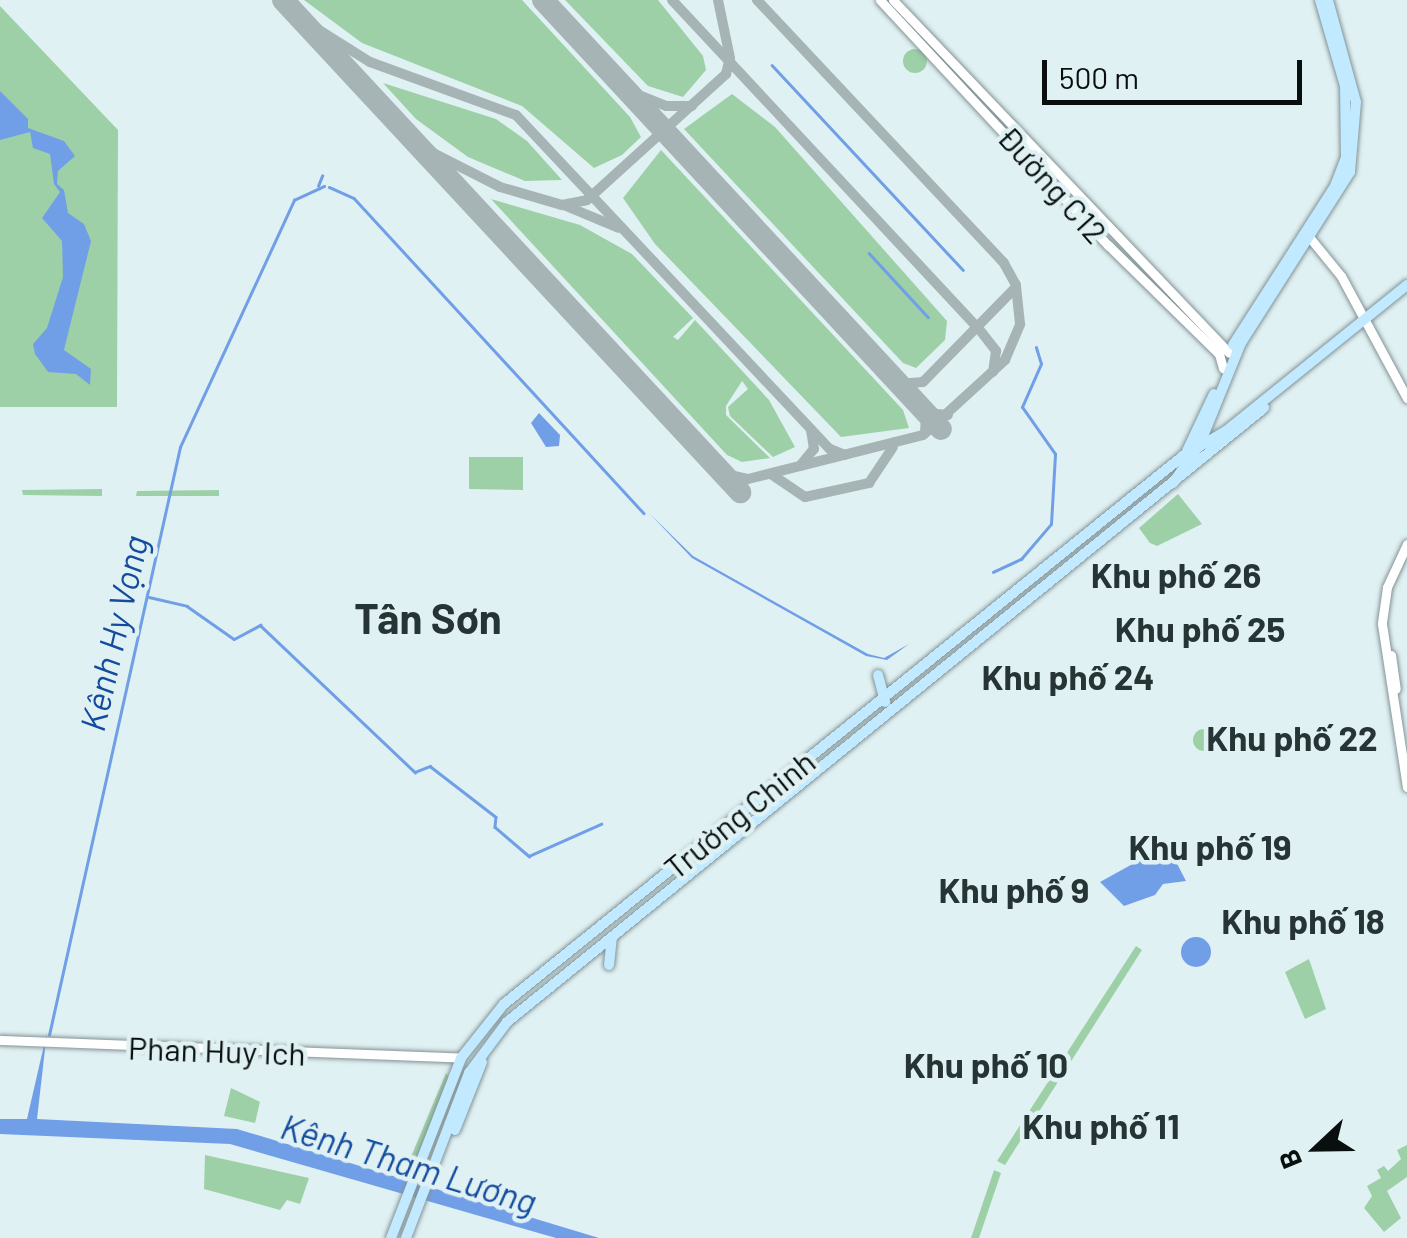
<!DOCTYPE html>
<meta charset="utf-8">
<style>
body{margin:0}
#map{position:relative;width:1407px;height:1238px;overflow:hidden;background:#e0f1f3;font-family:Barlow,sans-serif}
div>[style]{position:absolute}
[style*='--x']{left:calc(var(--x)*1px);top:calc(var(--y)*1px);width:calc(var(--w)*1px);rotate:calc(var(--a)*1deg)}
.green>*{inset:0;background:#9dd0a7}
.round{border-radius:50%}
.water>*{inset:0;background:#719fe7}
.stream>*{height:2.5px;margin:-1.25px;padding:0 1.25px;transform-origin:1.25px;border-radius:1.25px;background:#719fe7}
.taxiway>*{height:10px;margin:-5px;padding:0 5px;transform-origin:5px;border-radius:5px;background:#a6b4b5}
.runway>*{height:22px;margin:-11px;padding:0 11px;transform-origin:11px;border-radius:11px;background:#a6b4b5}
.roads{filter:drop-shadow(0 0 2px #839395) drop-shadow(0 0 2px #839395)}
.secondary>*{height:9px;margin:-4.5px;padding:0 4.5px;transform-origin:4.5px;border-radius:4.5px;background:#fff}
.primary>*{height:10px;margin:-5px;padding:0 5px;transform-origin:5px;border-radius:5px;background:#c1e9ff}
span{translate:-50% -50%;white-space:nowrap;text-align:center;line-height:1.15;-webkit-text-stroke:9px #e0f1f3;paint-order:stroke}
.street-label{font-size:32px;color:#090f0f}
.neighbourhood-label{font-size:35px;color:#263436;font-weight:700}
.water-label{font-size:35px;color:#134b9f;font-style:italic}
.district-label{font-size:42px;color:#263436;font-weight:700}
.north{position:absolute;left:1267px;top:1098px;width:100px;height:100px;-webkit-text-stroke:8px #e0f1f3;paint-order:stroke;rotate:248deg;font-size:28px;font-weight:700;line-height:40px;text-align:center;color:#090f0f}
.north::after{content:'';display:block;margin:auto;width:35px;height:45px;background:#090f0f;clip-path:polygon(50% 0,100% 100%,50% 72%,0 100%)}
.scale{position:absolute;left:1042px;top:60px;width:260px;height:45px;box-sizing:border-box;border:5px solid #090f0f;border-top:0;padding-left:12px;font-size:30px;line-height:35px;white-space:nowrap;color:#090f0f;-webkit-text-stroke:8px #e0f1f3;paint-order:stroke}
</style>
<div id="map">
<div class="green">
<i style="clip-path:polygon(304px 0,522px 0,630px 117px,641px 137px,622px 155px,594px 168px,522px 106px,362px 43px)"></i>
<i style="clip-path:polygon(565px 0,658px 0,703px 56px,706px 70px,683px 97px,648px 86px)"></i>
<i style="clip-path:polygon(0 6px,118px 130px,117px 407px,0 407px)"></i>
<i class="round" style="left:903px;top:49px;width:24px;height:24px"></i>
<i style="clip-path:polygon(383px 83px,496px 119px,527px 141px,562px 180px,525px 181px,468px 157px,416px 119px)"></i>
<i style="clip-path:polygon(732px 94px,775px 127px,947px 321px,945px 340px,916px 368px,903px 363px,684px 129px)"></i>
<i style="clip-path:polygon(661px 150px,903px 410px,909px 428px,841px 437px,655px 244px,623px 198px)"></i>
<i style="clip-path:polygon(491px 199px,580px 225px,632px 254px,693px 318px,673px 337px,678px 340px,695px 320px,769px 400px,795px 447px,773px 457px,730px 416px,728px 407px,748px 389px,742px 381px,726px 406px,726px 415px,770px 458px,742px 462px,727px 455px)"></i>
<i style="clip-path:polygon(469px 457px,523px 457px,523px 490px,469px 489px)"></i>
<i style="clip-path:polygon(102px 489px,102px 496px,23px 495px,22px 490px)"></i>
<i style="clip-path:polygon(219px 490px,219px 496px,136px 496px,137px 491px)"></i>
<i style="clip-path:polygon(1178px 494px,1202px 524px,1157px 546px,1150px 543px,1139px 528px)"></i>
<i class="round" style="left:1193px;top:729px;width:22px;height:22px"></i>
<i style="clip-path:polygon(1136px 946px,1142px 950px,1005px 1165px,997px 1161px)"></i>
<i style="clip-path:polygon(1309px 959px,1326px 1009px,1305px 1019px,1285px 972px)"></i>
<i style="clip-path:polygon(446px 1073px,450px 1079px,412px 1174px,405px 1171px)"></i>
<i style="clip-path:polygon(231px 1088px,260px 1102px,255px 1123px,224px 1116px)"></i>
<i style="clip-path:polygon(1407px 1145px,1407px 1177px,1387px 1191px,1401px 1218px,1384px 1232px,1364px 1208px,1372px 1196px,1367px 1186px,1381px 1178px,1377px 1170px,1384px 1166px,1388px 1171px,1401px 1159px,1397px 1150px)"></i>
<i style="clip-path:polygon(205px 1155px,309px 1178px,300px 1204px,287px 1200px,280px 1210px,204px 1189px)"></i>
<i style="clip-path:polygon(994px 1170px,1001px 1173px,979px 1238px,971px 1238px)"></i>
</div>
<div class="water">
<i style="clip-path:polygon(0 91px,28px 119px,28px 128px,64px 141px,75px 156px,58px 171px,57px 184px,64px 190px,68px 213px,84px 224px,91px 241px,64px 350px,91px 369px,90px 385px,76px 374px,48px 372px,35px 354px,33px 344px,47px 328px,63px 277px,62px 241px,42px 218px,60px 192px,54px 184px,50px 154px,33px 148px,30px 132px,0 140px)"></i>
<i style="clip-path:polygon(539px 413px,560px 435px,559px 446px,546px 447px,531px 423px)"></i>
<i style="clip-path:polygon(649px 513px,693px 556px,868px 654px,884px 658px,909px 644px,887px 660px,866px 656px,692px 558px)"></i>
<i style="clip-path:polygon(1172px 854px,1186px 881px,1163px 884px,1155px 895px,1124px 906px,1100px 882px,1147px 856px,1159px 860px)"></i>
<i class="round" style="left:1181px;top:937px;width:30px;height:30px"></i>
<i style="clip-path:polygon(47px 1032px,37px 1119px,237px 1129px,599px 1238px,556px 1238px,230px 1144px,0 1134px,0 1119px,27px 1119px)"></i>
</div>
<div class="stream">
<i style="--x:772;--y:65;--w:280;--a:47"></i>
<i style="--x:318;--y:186;--w:11;--a:-68"></i>
<i style="--x:329;--y:187;--w:27;--a:24"></i>
<i style="--x:354;--y:198;--w:428;--a:47.4"></i>
<i style="--x:869;--y:253;--w:87;--a:47.3"></i>
<i style="--x:993;--y:572;--w:31;--a:-25"></i>
<i style="--x:1021;--y:559;--w:46;--a:-49.4"></i>
<i style="--x:1051;--y:524;--w:70;--a:-86.7"></i>
<i style="--x:1055;--y:454;--w:57;--a:-125.1"></i>
<i style="--x:1022;--y:407;--w:47;--a:-66.2"></i>
<i style="--x:1041;--y:364;--w:17;--a:-107"></i>
<i style="--x:149;--y:597;--w:39;--a:13"></i>
<i style="--x:187;--y:606;--w:57;--a:35.1"></i>
<i style="--x:234;--y:639;--w:30;--a:-28"></i>
<i style="--x:260;--y:625;--w:214;--a:43.5"></i>
<i style="--x:415;--y:772;--w:16;--a:-22"></i>
<i style="--x:430;--y:766;--w:83;--a:37.7"></i>
<i style="--x:496;--y:817;--w:10;--a:96"></i>
<i style="--x:495;--y:827;--w:45;--a:40.5"></i>
<i style="--x:529;--y:856;--w:79;--a:-24"></i>
<i style="--x:49;--y:1035;--w:602;--a:-77.44"></i>
<i style="--x:180;--y:447;--w:272;--a:-65.2"></i>
<i style="--x:294;--y:200;--w:33;--a:-25"></i>
</div>
<div class="taxiway">
<i style="--x:672;--y:0;--w:450;--a:47"></i>
<i style="--x:979;--y:329;--w:28;--a:52"></i>
<i style="--x:996;--y:351;--w:21;--a:98"></i>
<i style="--x:300;--y:18;--w:83;--a:32.2"></i>
<i style="--x:370;--y:62;--w:155;--a:20"></i>
<i style="--x:516;--y:115;--w:458;--a:46.8"></i>
<i style="--x:830;--y:449;--w:16;--a:22"></i>
<i style="--x:626;--y:90;--w:43;--a:21.8"></i>
<i style="--x:666;--y:106;--w:26;--a:0"></i>
<i style="--x:399;--y:125;--w:46;--a:38.9"></i>
<i style="--x:435;--y:154;--w:73;--a:26.9"></i>
<i style="--x:500;--y:187;--w:65;--a:16.2"></i>
<i style="--x:562;--y:205;--w:25;--a:-11"></i>
<i style="--x:587;--y:200;--w:188;--a:-42.2"></i>
<i style="--x:726;--y:74;--w:16;--a:-76"></i>
<i style="--x:730;--y:58;--w:59;--a:-101.7"></i>
<i style="--x:566;--y:206;--w:57;--a:22.5"></i>
<i style="--x:899;--y:384;--w:24;--a:-5"></i>
<i style="--x:923;--y:382;--w:133;--a:-45.6"></i>
<i style="--x:925;--y:433;--w:20;--a:-87"></i>
<i style="--x:926;--y:413;--w:22;--a:5"></i>
<i style="--x:800;--y:466;--w:22;--a:-51"></i>
<i style="--x:814;--y:449;--w:20;--a:-99"></i>
<i style="--x:722;--y:473;--w:27;--a:13"></i>
<i style="--x:748;--y:479;--w:180;--a:-14.1"></i>
<i style="--x:923;--y:435;--w:111;--a:-42.4"></i>
<i style="--x:1005;--y:360;--w:39;--a:-67"></i>
<i style="--x:1020;--y:324;--w:39;--a:-96"></i>
<i style="--x:1016;--y:285;--w:25;--a:-119"></i>
<i style="--x:1004;--y:263;--w:361;--a:-133.2"></i>
<i style="--x:771;--y:474;--w:41;--a:34.1"></i>
<i style="--x:805;--y:497;--w:66;--a:-12.3"></i>
<i style="--x:869;--y:483;--w:43;--a:-56.3"></i>
</div>
<div class="runway">
<i style="--x:283;--y:0;--w:672;--a:47.11"></i>
<i style="--x:543;--y:0;--w:585;--a:47.15"></i>
</div>
<div class="roads">
<div class="secondary">
<i style="--x:880;--y:0;--w:335;--a:47.1"></i>
<i style="--x:1108;--y:245;--w:156;--a:44.5"></i>
<i style="--x:1219;--y:354;--w:15;--a:74"></i>
<i style="--x:893;--y:0;--w:487;--a:46.4"></i>
<i style="--x:1310;--y:238;--w:49;--a:50.8"></i>
<i style="--x:1341;--y:276;--w:139;--a:61.6"></i>
<i style="--x:1407;--y:544;--w:47;--a:114.9"></i>
<i style="--x:1387;--y:587;--w:37;--a:98"></i>
<i style="--x:1382;--y:624;--w:165;--a:81.3"></i>
<i style="--x:1391;--y:655;--w:34;--a:82"></i>
<i style="--x:0;--y:1040;--w:461;--a:2.2"></i>
</div>
<div class="primary">
<i style="--x:1233;--y:345;--w:189;--a:-57.3"></i>
<i style="--x:1335;--y:186;--w:31;--a:-69"></i>
<i style="--x:1346;--y:157;--w:71;--a:-90.8"></i>
<i style="--x:1345;--y:86;--w:90;--a:-106.2"></i>
<i style="--x:1187;--y:451;--w:63;--a:-64.7"></i>
<i style="--x:1173;--y:483;--w:45;--a:-54.9"></i>
<i style="--x:1199;--y:446;--w:111;--a:-67.8"></i>
<i style="--x:1241;--y:343;--w:203;--a:-57.5"></i>
<i style="--x:1350;--y:172;--w:70;--a:-85.1"></i>
<i style="--x:1356;--y:102;--w:106;--a:-105.4"></i>
<i style="--x:878;--y:675;--w:28;--a:75"></i>
<i style="--x:609;--y:965;--w:27;--a:-84"></i>
<i style="--x:455;--y:1130;--w:73;--a:-68.3"></i>
<i style="--x:391;--y:1238;--w:193;--a:-68.7"></i>
<i style="--x:461;--y:1058;--w:69;--a:-51.5"></i>
<i style="--x:504;--y:1004;--w:873;--a:-38.91"></i>
<i style="--x:1183;--y:456;--w:50;--a:-30.2"></i>
<i style="--x:1226;--y:431;--w:233;--a:-38.9"></i>
<i style="--x:406;--y:1238;--w:177;--a:-69.1"></i>
<i style="--x:469;--y:1073;--w:64;--a:-53.3"></i>
<i style="--x:507;--y:1022;--w:975;--a:-39.05"></i>
</div>
</div>
<div class="street-label">
<span style="left:1053px;top:184px;rotate:48deg">Đường C12</span>
<span style="left:739px;top:814px;rotate:-39deg">Trường Chinh</span>
<span style="left:217px;top:1050px;rotate:2deg">Phan Huy Ich</span>
</div>
<div class="neighbourhood-label">
<span style="left:1176px;top:574px">Khu phố 26</span>
<span style="left:1200px;top:628px">Khu phố 25</span>
<span style="left:1068px;top:676px">Khu phố 24</span>
<span style="left:1292px;top:737px">Khu phố 22</span>
<span style="left:1210px;top:846px">Khu phố 19</span>
<span style="left:1014px;top:889px">Khu phố 9</span>
<span style="left:1303px;top:920px">Khu phố 18</span>
<span style="left:986px;top:1064px">Khu phố 10</span>
<span style="left:1101px;top:1125px">Khu phố 11</span>
</div>
<div class="water-label">
<span style="left:113px;top:633px;rotate:-77deg">Kênh Hy Vọng</span>
<span style="left:409px;top:1163px;rotate:17deg">Kênh Tham Lương</span>
</div>
<div class="district-label">
<span style="left:428px;top:617px">Tân Sơn</span>
</div>
<div class="north">B</div>
<div class="scale">500 m</div>
</div>
